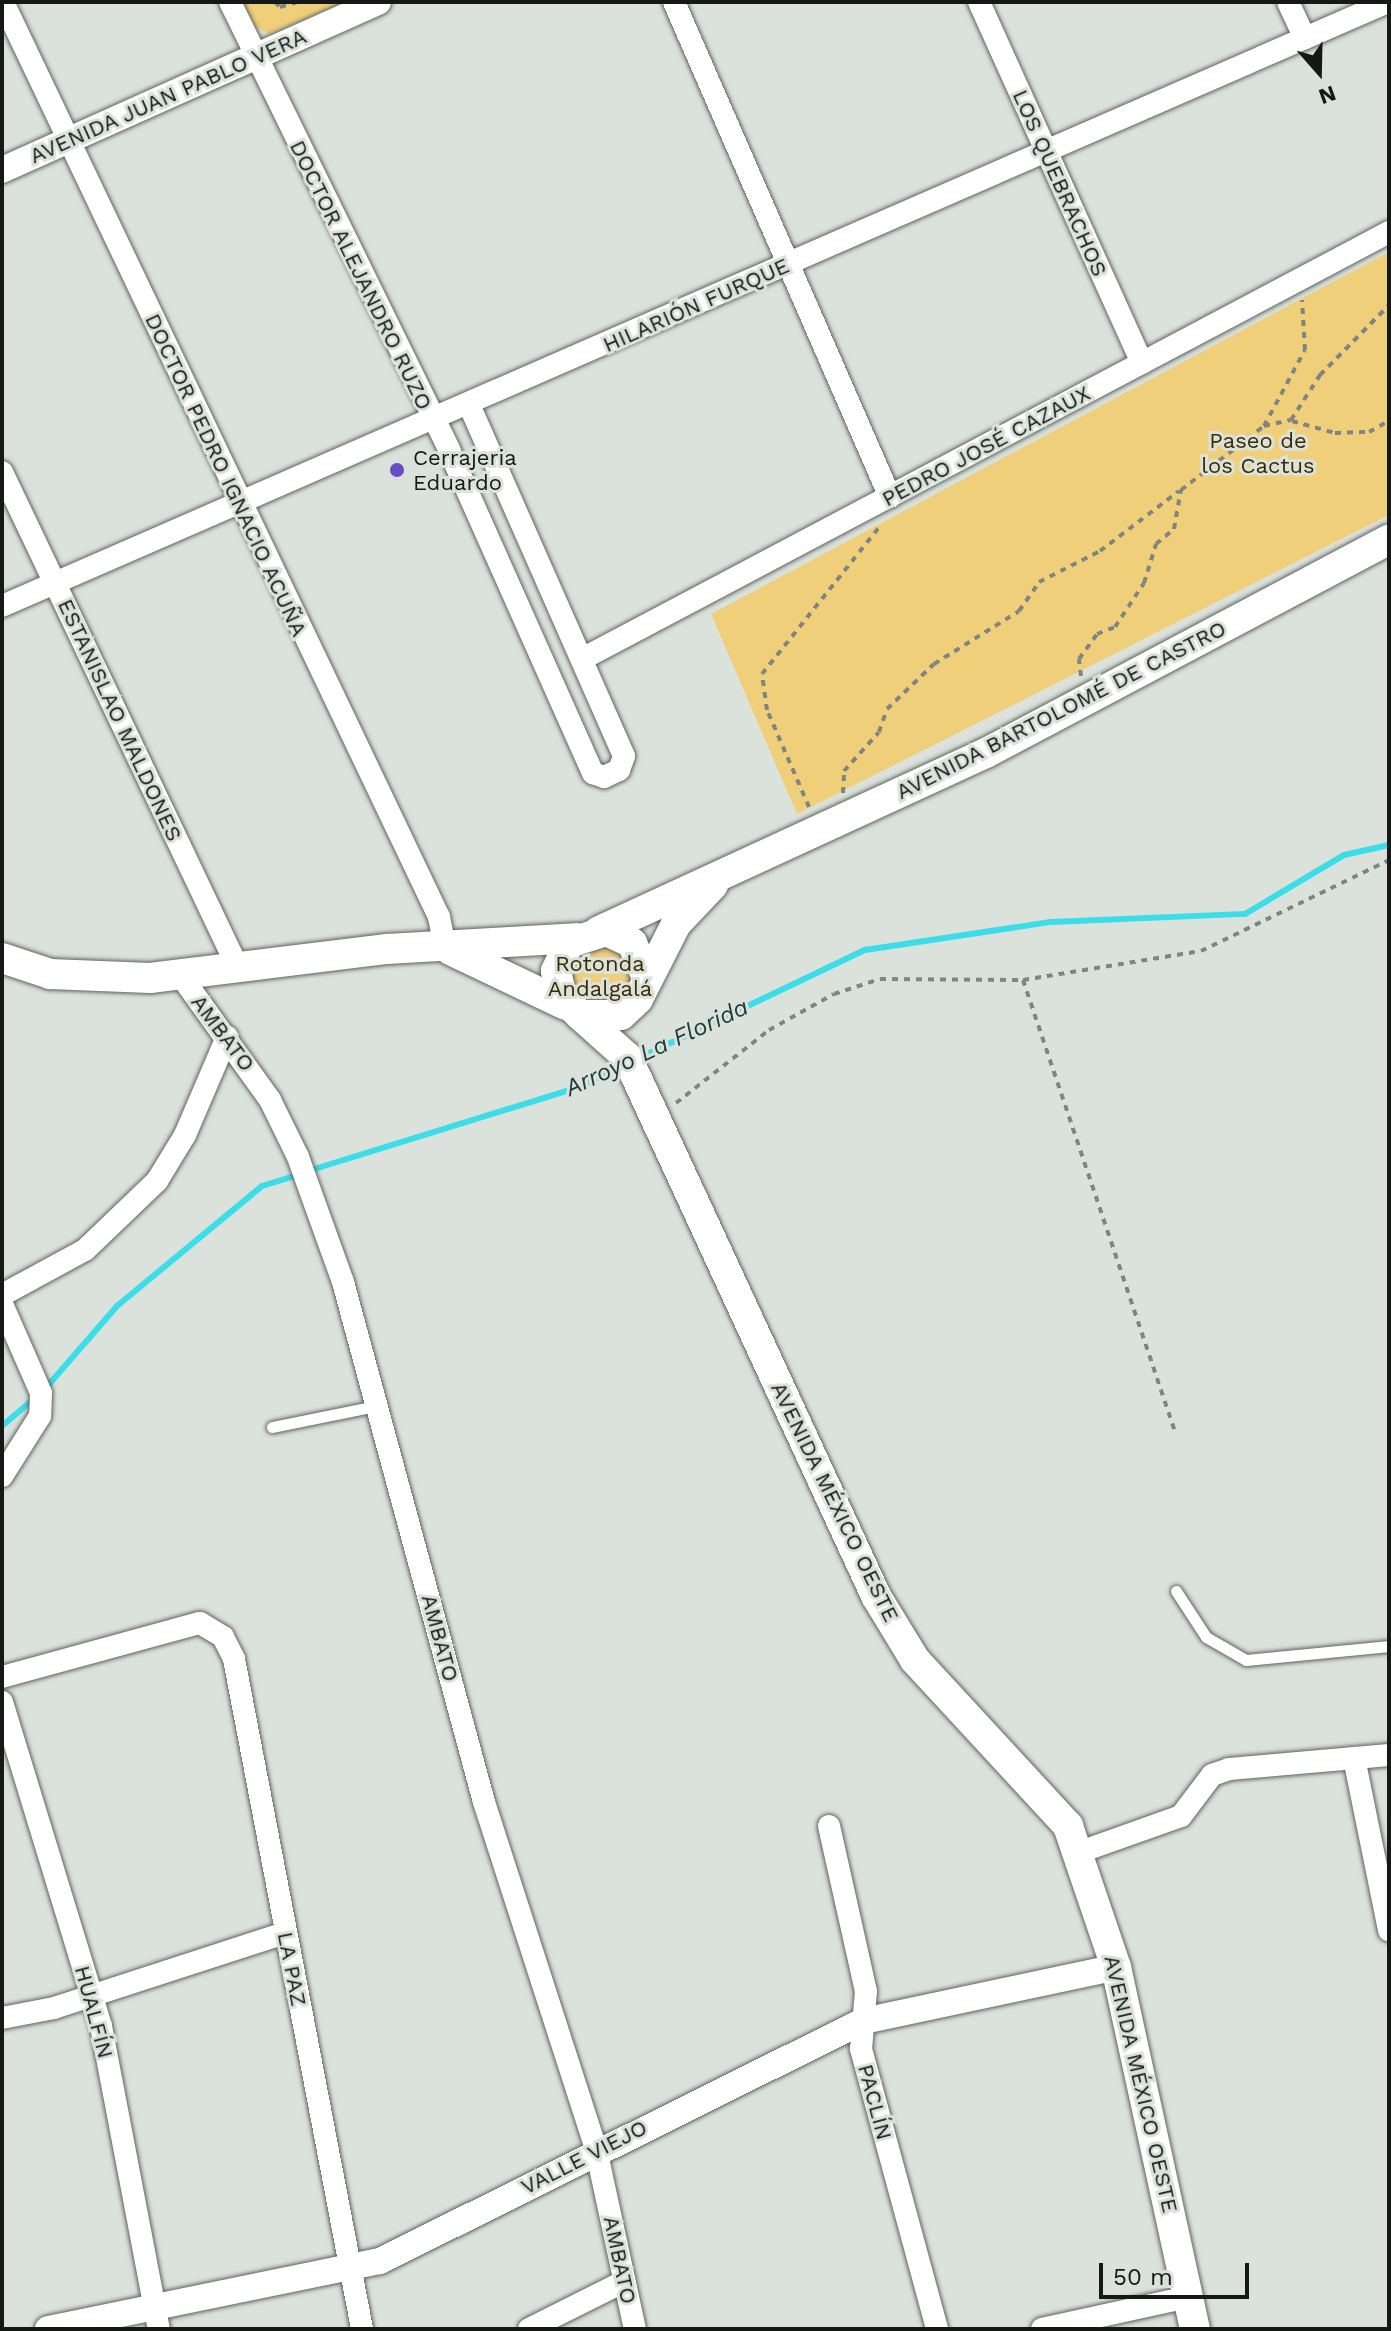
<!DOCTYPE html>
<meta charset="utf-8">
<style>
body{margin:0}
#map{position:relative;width:1391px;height:2331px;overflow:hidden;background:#dbe2db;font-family:"Work Sans",sans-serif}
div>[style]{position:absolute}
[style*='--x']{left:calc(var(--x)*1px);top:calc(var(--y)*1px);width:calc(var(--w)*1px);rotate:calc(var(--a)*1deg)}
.green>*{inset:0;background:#f0cf7b}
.stream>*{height:6px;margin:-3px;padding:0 3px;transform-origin:3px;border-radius:3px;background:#3bdde9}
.path>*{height:4px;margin-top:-2px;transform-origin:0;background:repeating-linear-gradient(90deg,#808580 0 6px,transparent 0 12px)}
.roads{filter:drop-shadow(0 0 2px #5e645e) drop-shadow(0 0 2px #5e645e)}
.service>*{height:11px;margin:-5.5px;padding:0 5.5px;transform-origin:5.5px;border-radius:5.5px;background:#fff}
.minor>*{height:22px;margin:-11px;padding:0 11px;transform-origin:11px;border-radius:11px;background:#fff}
.tertiary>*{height:26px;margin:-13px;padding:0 13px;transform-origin:13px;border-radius:13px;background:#fff}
.secondary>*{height:30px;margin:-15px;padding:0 15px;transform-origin:15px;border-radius:15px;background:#fff}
.dots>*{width:22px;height:22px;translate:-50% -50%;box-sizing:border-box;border:4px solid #dbe2db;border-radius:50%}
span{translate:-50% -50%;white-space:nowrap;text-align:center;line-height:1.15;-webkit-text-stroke:6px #dbe2db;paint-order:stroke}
.street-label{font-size:22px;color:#151815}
.park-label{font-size:22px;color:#3b2b00}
.poi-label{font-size:22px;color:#151815}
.left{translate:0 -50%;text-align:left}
.water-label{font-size:24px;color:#203a3c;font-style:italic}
.frame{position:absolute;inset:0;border:4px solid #151815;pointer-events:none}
.north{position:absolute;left:1279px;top:32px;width:80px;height:80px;-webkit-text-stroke:6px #dbe2db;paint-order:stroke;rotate:160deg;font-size:22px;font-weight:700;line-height:32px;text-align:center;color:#151815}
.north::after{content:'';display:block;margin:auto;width:28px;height:36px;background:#151815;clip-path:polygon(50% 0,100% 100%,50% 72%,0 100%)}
.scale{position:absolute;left:1099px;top:2263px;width:150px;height:36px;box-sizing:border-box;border:4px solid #151815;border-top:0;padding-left:10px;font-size:24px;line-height:28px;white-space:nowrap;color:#151815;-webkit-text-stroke:6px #dbe2db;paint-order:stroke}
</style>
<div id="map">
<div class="green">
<i style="clip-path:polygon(240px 2px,345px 2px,269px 34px,249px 23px)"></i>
<i style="clip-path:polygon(1389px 252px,1389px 515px,797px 814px,711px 614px)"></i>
<i style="clip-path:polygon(590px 944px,622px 950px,634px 979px,617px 1005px,575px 1000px,567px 968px)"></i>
</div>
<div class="stream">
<i style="--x:637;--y:1059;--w:253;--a:-25.6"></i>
<i style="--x:865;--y:950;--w:188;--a:-8.6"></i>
<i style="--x:1051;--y:922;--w:194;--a:-2.4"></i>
<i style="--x:1245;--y:914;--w:115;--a:-30.8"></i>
<i style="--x:1344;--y:855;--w:46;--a:-12.5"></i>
<i style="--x:308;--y:1171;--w:281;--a:-17.2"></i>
<i style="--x:576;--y:1088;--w:52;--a:-26.1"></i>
<i style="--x:44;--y:1390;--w:111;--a:-49"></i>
<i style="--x:117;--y:1306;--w:188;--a:-39.6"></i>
<i style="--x:262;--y:1186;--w:38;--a:-17"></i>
<i style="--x:2;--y:1426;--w:45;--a:-40.5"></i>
</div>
<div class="path">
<i style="--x:275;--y:2;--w:7;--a:45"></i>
<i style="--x:280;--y:7;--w:18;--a:-16"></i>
<i style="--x:1292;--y:421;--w:45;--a:15.6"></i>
<i style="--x:1335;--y:433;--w:34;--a:-2"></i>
<i style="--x:1369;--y:432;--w:23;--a:-29"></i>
<i style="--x:1264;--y:426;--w:28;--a:-13"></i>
<i style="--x:1291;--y:420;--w:54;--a:-57.2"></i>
<i style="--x:1320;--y:375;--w:98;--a:-45.4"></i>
<i style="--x:1081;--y:676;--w:17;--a:-97"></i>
<i style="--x:1079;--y:659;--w:31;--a:-54"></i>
<i style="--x:1097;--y:634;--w:19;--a:-21"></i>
<i style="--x:1115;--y:627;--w:53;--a:-56.6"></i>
<i style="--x:1144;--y:583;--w:41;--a:-72.9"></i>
<i style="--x:1156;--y:544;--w:23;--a:-40"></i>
<i style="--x:1174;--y:529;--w:40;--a:-80"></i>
<i style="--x:1181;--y:490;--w:105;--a:-37.6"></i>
<i style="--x:1264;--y:426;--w:86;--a:-61.7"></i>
<i style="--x:1305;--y:350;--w:50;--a:-93.4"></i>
<i style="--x:843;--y:793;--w:22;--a:-87"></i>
<i style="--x:844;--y:771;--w:52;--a:-48.1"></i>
<i style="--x:879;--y:732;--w:24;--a:-71"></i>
<i style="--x:887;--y:709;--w:65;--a:-43.8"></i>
<i style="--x:934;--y:664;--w:100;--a:-31.9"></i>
<i style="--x:1019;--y:611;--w:35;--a:-55"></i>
<i style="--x:1039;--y:582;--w:68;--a:-26.9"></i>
<i style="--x:1100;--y:551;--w:99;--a:-37.2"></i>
<i style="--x:809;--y:807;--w:106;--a:-113.4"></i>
<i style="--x:767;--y:710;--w:36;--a:-98"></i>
<i style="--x:762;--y:674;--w:189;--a:-51.4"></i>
<i style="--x:1023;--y:980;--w:477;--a:71.4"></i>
<i style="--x:676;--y:1103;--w:118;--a:-38.1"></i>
<i style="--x:769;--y:1030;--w:74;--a:-29"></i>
<i style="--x:834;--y:994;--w:48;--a:-18.1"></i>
<i style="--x:880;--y:979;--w:143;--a:0.4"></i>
<i style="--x:1023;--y:980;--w:180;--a:-9.3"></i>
<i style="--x:1201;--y:951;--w:209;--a:-25.8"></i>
</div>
<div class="roads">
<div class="service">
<i style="--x:272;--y:1427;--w:106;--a:-11.4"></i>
<i style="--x:1176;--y:1591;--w:55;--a:56.9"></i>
<i style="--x:1206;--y:1637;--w:46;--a:29.9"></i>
<i style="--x:1246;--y:1660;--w:144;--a:-5.6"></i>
</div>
<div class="minor">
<i style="--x:3;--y:2;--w:1014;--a:64.52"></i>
<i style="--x:439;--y:917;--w:32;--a:79"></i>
<i style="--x:230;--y:2;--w:499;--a:63.9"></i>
<i style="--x:449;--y:450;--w:354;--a:66"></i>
<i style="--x:593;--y:773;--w:12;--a:20"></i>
<i style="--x:604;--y:777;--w:17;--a:-25"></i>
<i style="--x:619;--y:770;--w:15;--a:-70"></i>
<i style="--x:624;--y:756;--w:384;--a:-113.8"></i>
<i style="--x:674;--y:2;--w:540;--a:66.43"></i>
<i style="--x:979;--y:2;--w:396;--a:65.7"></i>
<i style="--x:1288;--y:2;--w:40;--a:65"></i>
<i style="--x:2;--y:472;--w:549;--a:64.55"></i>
<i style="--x:2;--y:606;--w:1512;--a:-23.55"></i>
<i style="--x:582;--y:659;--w:913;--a:-27.88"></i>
<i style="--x:181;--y:976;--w:153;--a:54.3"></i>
<i style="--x:270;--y:1100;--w:64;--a:63.8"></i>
<i style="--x:298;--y:1157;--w:133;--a:70.2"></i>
<i style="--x:343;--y:1282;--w:539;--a:74.83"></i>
<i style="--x:484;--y:1802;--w:365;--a:72.1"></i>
<i style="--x:596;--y:2149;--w:184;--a:77.8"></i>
<i style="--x:2;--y:1295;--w:94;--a:-28.5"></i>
<i style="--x:85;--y:1250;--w:100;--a:-43.8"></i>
<i style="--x:157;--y:1181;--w:54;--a:-58.7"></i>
<i style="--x:185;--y:1135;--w:107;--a:-66.8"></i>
<i style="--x:2;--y:1304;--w:97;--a:66.3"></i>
<i style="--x:41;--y:1393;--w:23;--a:92"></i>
<i style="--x:40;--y:1416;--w:71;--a:122.3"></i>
<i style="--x:2;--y:1677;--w:205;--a:-15.3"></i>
<i style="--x:200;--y:1623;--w:27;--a:31"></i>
<i style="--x:223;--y:1637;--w:25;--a:63"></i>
<i style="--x:234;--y:1659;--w:682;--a:79.18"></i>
<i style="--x:2;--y:1702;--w:339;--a:73"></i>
<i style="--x:101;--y:2026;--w:309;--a:79.2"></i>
<i style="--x:1354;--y:1758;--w:176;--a:78.5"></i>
<i style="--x:829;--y:1826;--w:169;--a:77.4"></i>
<i style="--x:866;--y:1991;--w:58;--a:94.9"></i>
<i style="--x:861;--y:2049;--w:290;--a:74.8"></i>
<i style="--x:1080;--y:1852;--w:107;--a:-19.6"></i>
<i style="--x:1181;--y:1816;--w:51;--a:-52.9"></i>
<i style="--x:1212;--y:1775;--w:18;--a:-19"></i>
<i style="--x:1229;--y:1769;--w:161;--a:-5"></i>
<i style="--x:2;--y:2018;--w:53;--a:-10.9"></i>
<i style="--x:54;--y:2008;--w:243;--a:-18"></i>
<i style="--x:529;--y:2329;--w:107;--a:-26.6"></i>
<i style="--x:1042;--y:2329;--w:149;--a:-12.4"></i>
</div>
<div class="tertiary">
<i style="--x:2;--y:170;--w:412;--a:-24.1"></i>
<i style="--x:48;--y:2329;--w:339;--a:-11.6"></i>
<i style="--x:380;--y:2261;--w:539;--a:-26.42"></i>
<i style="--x:863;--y:2021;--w:259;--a:-12"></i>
</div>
<div class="secondary">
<i style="--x:599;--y:931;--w:426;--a:-24.7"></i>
<i style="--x:986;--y:753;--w:456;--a:-27.9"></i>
<i style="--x:450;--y:950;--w:128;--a:25.4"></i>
<i style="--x:2;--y:958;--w:51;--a:18.4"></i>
<i style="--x:50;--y:974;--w:100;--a:2.3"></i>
<i style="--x:150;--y:978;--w:239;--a:-7"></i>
<i style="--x:387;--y:949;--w:189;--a:-3.3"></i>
<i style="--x:647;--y:978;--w:38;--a:-113"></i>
<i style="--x:632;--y:943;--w:29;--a:-155"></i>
<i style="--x:606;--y:931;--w:39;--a:162"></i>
<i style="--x:569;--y:943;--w:31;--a:115"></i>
<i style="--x:556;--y:971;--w:28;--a:77"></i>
<i style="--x:562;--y:998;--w:25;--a:43"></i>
<i style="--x:580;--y:1015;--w:41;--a:0"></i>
<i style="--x:621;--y:1015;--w:23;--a:-43"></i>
<i style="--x:638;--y:999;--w:84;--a:-63.1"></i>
<i style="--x:676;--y:924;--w:54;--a:-46.5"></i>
<i style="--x:580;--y:1015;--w:63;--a:41.8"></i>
<i style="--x:627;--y:1057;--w:594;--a:65.2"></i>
<i style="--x:876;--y:1596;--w:75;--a:58.6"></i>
<i style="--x:915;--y:1660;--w:226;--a:47.3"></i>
<i style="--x:1068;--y:1826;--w:149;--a:71.2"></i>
<i style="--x:1116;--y:1967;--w:371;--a:77.7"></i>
</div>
</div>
<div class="dots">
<i style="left:397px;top:470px;background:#664ec7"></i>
</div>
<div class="street-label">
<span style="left:168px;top:96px;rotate:-24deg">AVENIDA JUAN PABLO VERA</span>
<span style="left:1060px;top:183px;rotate:66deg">LOS QUEBRACHOS</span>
<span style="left:361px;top:275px;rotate:64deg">DOCTOR ALEJANDRO RUZO</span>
<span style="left:696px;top:305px;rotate:-24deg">HILARIÓN FURQUE</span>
<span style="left:986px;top:446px;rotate:-28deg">PEDRO JOSÉ CAZAUX</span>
<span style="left:226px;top:475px;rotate:65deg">DOCTOR PEDRO IGNACIO ACUÑA</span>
<span style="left:1061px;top:710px;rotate:-27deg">AVENIDA BARTOLOMÉ DE CASTRO</span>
<span style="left:120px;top:720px;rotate:65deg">ESTANISLAO MALDONES</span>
<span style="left:223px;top:1033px;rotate:53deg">AMBATO</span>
<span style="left:835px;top:1502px;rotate:64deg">AVENIDA MÉXICO OESTE</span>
<span style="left:440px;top:1638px;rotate:75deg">AMBATO</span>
<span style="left:292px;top:1969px;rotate:79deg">LA PAZ</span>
<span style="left:94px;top:2012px;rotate:75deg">HUALFÍN</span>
<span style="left:1141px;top:2084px;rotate:77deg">AVENIDA MÉXICO OESTE</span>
<span style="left:875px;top:2102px;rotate:75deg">PACLÍN</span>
<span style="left:584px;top:2157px;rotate:-27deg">VALLE VIEJO</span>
<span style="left:620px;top:2260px;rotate:78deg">AMBATO</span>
</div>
<div class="park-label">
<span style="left:1258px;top:453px">Paseo de<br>los Cactus</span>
<span style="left:600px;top:976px">Rotonda<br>Andalgalá</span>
</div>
<div class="poi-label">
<span class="left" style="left:413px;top:470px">Cerrajeria<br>Eduardo</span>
</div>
<div class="water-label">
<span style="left:657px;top:1048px;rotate:-25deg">Arroyo La Florida</span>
</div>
<div class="frame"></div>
<div class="north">N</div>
<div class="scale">50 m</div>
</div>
